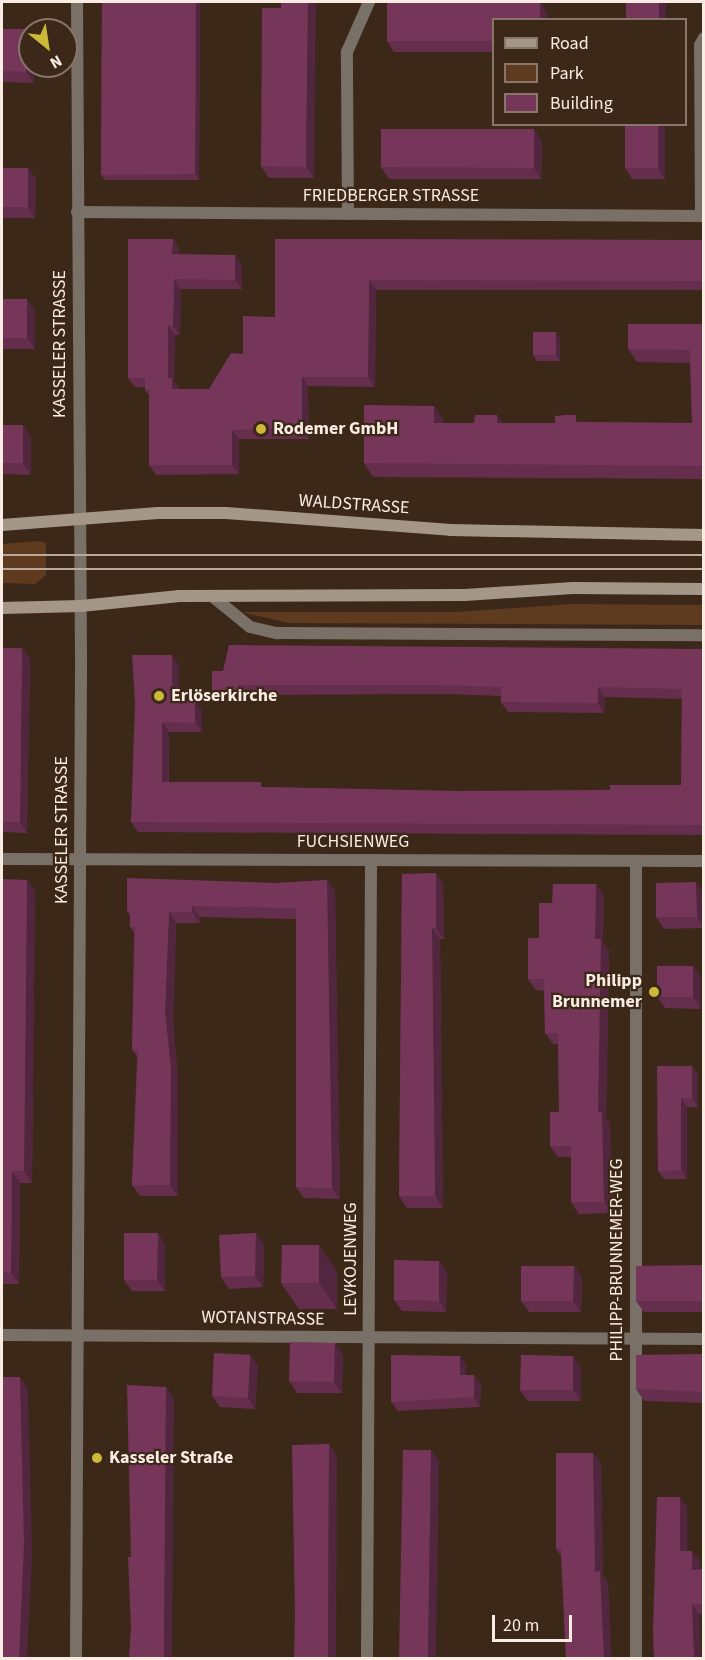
<!DOCTYPE html>
<meta charset="utf-8">
<style>
body{margin:0}
#map{position:relative;width:705px;height:1660px;overflow:hidden;background:#3c2819;font-family:"Source Sans 3",sans-serif}
div>[style]{position:absolute}
[style*='--x']{left:calc(var(--x)*1px);top:calc(var(--y)*1px);width:calc(var(--w)*1px);rotate:calc(var(--a)*1deg)}
.green>*{inset:0;background:#5e3a1f}
.street>*{height:12px;margin:-6px;padding:0 6px;transform-origin:6px;border-radius:6px;background:#797167}
.secondary>*{height:12px;margin:-6px;padding:0 6px;transform-origin:6px;border-radius:6px;background:#a59788}
.tram>*{height:1.5px;margin:-0.75px;padding:0 0.75px;transform-origin:0.75px;border-radius:0.75px;background:#baaa9e}
.wall>*{inset:0;background:#652e4d}
.shaded-wall>*{inset:0;background:#52263f}
.building>*{inset:0;background:#75365a}
.dots>*{width:16px;height:16px;translate:-50% -50%;box-sizing:border-box;border:3px solid #3c2819;border-radius:50%}
span{translate:-50% -50%;white-space:nowrap;text-align:center;line-height:1.15;-webkit-text-stroke:4.5px #3c2819;paint-order:stroke}
.street-label{font-size:18px;color:#faece2}
.poi-label{font-size:18px;color:#faece2;font-weight:700}
.left{translate:0 -50%;text-align:left}
.right{translate:-100% -50%;text-align:right}
.frame{position:absolute;inset:0;border:3px solid #faece2;pointer-events:none}
.legend{position:absolute;left:492px;top:18px;width:195px;height:108px;box-sizing:border-box;background:#3c2819;border:2px solid #887669;margin:0;padding:8px 10px;list-style:none;font-size:18px;color:#faece2}
.legend li{display:flex;align-items:center;gap:12px;height:30px}
.legend b{width:30px;border:2px solid #887669}
.north{position:absolute;left:18px;top:18px;width:60px;height:60px;box-sizing:border-box;background:#3c2819;border:2px solid #887669;border-radius:50%;rotate:150deg;font-size:16px;font-weight:700;line-height:24px;text-align:center;color:#faece2}
.north::after{content:'';display:block;margin:auto;width:21px;height:27px;background:#ccb939;clip-path:polygon(50% 0,100% 100%,50% 72%,0 100%)}
.scale{position:absolute;left:492px;top:1615px;width:80px;height:27px;box-sizing:border-box;border:3px solid #faece2;border-top:0;padding-left:8px;font-size:18px;line-height:21px;white-space:nowrap;color:#faece2;-webkit-text-stroke:4px #3c2819;paint-order:stroke}
</style>
<div id="map">
<div class="green">
<i style="clip-path:polygon(39px 541px,46px 543px,46px 575px,35px 584px,2px 583px,2px 544px)"></i>
<i style="clip-path:polygon(571px 604px,703px 605px,704px 625px,288px 623px,241px 612px,456px 612px)"></i>
</div>
<div class="street">
<i style="--x:77;--y:212;--w:627;--a:0.37"></i>
<i style="--x:348;--y:214;--w:162;--a:-90.4"></i>
<i style="--x:347;--y:52;--w:55;--a:-66.3"></i>
<i style="--x:701;--y:216;--w:171;--a:-90.3"></i>
<i style="--x:700;--y:45;--w:8;--a:-60"></i>
<i style="--x:212;--y:596;--w:49;--a:39.2"></i>
<i style="--x:250;--y:627;--w:28;--a:13"></i>
<i style="--x:277;--y:633;--w:427;--a:0.3"></i>
<i style="--x:2;--y:859;--w:702;--a:0.16"></i>
<i style="--x:636;--y:861;--w:797;--a:90"></i>
<i style="--x:2;--y:1335;--w:702;--a:0.33"></i>
<i style="--x:76;--y:1658;--w:1000;--a:-89.71"></i>
<i style="--x:81;--y:658;--w:656;--a:-90.35"></i>
<i style="--x:367;--y:1658;--w:798;--a:-89.71"></i>
</div>
<div class="secondary">
<i style="--x:2;--y:525;--w:156;--a:-4.4"></i>
<i style="--x:158;--y:513;--w:68;--a:0"></i>
<i style="--x:226;--y:513;--w:225;--a:4.3"></i>
<i style="--x:450;--y:530;--w:254;--a:1.1"></i>
<i style="--x:2;--y:608;--w:79;--a:-1.5"></i>
<i style="--x:81;--y:606;--w:99;--a:-5.8"></i>
<i style="--x:179;--y:596;--w:286;--a:-0.2"></i>
<i style="--x:465;--y:595;--w:108;--a:-3.7"></i>
<i style="--x:573;--y:588;--w:131;--a:0.4"></i>
</div>
<div class="tram">
<i style="--x:2;--y:555;--w:702;--a:0"></i>
<i style="--x:2;--y:569;--w:702;--a:0"></i>
</div>
<div class="wall">
<i style="clip-path:polygon(102px 2px,200px 2px,199px 180px,105px 180px,101px 175px)"></i>
<i style="clip-path:polygon(387px 2px,540px 2px,547px 13px,547px 20px,494px 20px,494px 52px,394px 52px,387px 41px)"></i>
<i style="clip-path:polygon(281px 8px,314px 178px,269px 178px,261px 166px)"></i>
<i style="clip-path:polygon(2px 29px,34px 83px,2px 82px)"></i>
<i style="clip-path:polygon(625px 124px,665px 124px,665px 179px,632px 179px,625px 168px)"></i>
<i style="clip-path:polygon(542px 141px,541px 179px,389px 179px,381px 167px)"></i>
<i style="clip-path:polygon(2px 168px,28px 168px,36px 179px,35px 218px,2px 218px)"></i>
<i style="clip-path:polygon(173px 239px,179px 249px,179px 254px,242px 265px,242px 289px,181px 289px,180px 335px,175px 335px,174px 381px,179px 388px,179px 389px,209px 389px,243px 354px,275px 317px,275px 239px,704px 240px,704px 290px,376px 290px,375px 387px,308px 386px,309px 439px,239px 439px,239px 474px,156px 475px,149px 465px,149px 395px,145px 390px,145px 387px,135px 387px,128px 378px)"></i>
<i style="clip-path:polygon(2px 299px,35px 311px,35px 349px,2px 349px)"></i>
<i style="clip-path:polygon(704px 324px,704px 479px,373px 477px,364px 463px,434px 406px,443px 419px,443px 423px,474px 423px,497px 415px,502px 423px,555px 423px,581px 422px,692px 423px,690px 363px,637px 362px,628px 349px)"></i>
<i style="clip-path:polygon(560px 338px,560px 361px,537px 361px,533px 355px)"></i>
<i style="clip-path:polygon(2px 425px,31px 436px,31px 475px,2px 474px)"></i>
<i style="clip-path:polygon(2px 648px,30px 659px,27px 833px,2px 832px)"></i>
<i style="clip-path:polygon(704px 649px,704px 835px,138px 832px,131px 822px,179px 665px,178px 701px,202px 711px,202px 732px,169px 732px,169px 782px,264px 787px,455px 791px,610px 790px,681px 785px,682px 699px,605px 697px,604px 713px,508px 712px,501px 702px,501px 696px,447px 694px,245px 695px,245px 702px,219px 701px,212px 691px,223px 671px)"></i>
<i style="clip-path:polygon(402px 874px,443px 884px,444px 939px,440px 939px,443px 1208px,407px 1208px,399px 1196px)"></i>
<i style="clip-path:polygon(2px 879px,35px 891px,32px 1183px,20px 1183px,19px 1284px,2px 1284px)"></i>
<i style="clip-path:polygon(327px 880px,335px 891px,340px 1199px,304px 1198px,296px 1187px,296px 919px,200px 917px,200px 923px,176px 923px,173px 1022px,178px 1079px,178px 1196px,140px 1196px,132px 1185px,137px 1057px,132px 1050px,134px 933px,130px 927px,130px 916px,127px 911px,276px 883px)"></i>
<i style="clip-path:polygon(596px 884px,604px 895px,603px 942px,609px 950px,606px 1118px,610px 1123px,612px 1213px,579px 1214px,571px 1202px,571px 1157px,558px 1157px,550px 1146px,559px 1112px,558px 1044px,553px 1044px,545px 1033px,544px 991px,536px 990px,528px 979px,539px 938px,552px 903px)"></i>
<i style="clip-path:polygon(704px 893px,704px 928px,664px 929px,656px 917px)"></i>
<i style="clip-path:polygon(693px 966px,701px 978px,701px 1009px,665px 1008px,657px 997px)"></i>
<i style="clip-path:polygon(657px 1066px,692px 1066px,698px 1074px,698px 1107px,687px 1107px,687px 1179px,664px 1179px,658px 1171px)"></i>
<i style="clip-path:polygon(165px 1244px,165px 1291px,132px 1291px,124px 1280px)"></i>
<i style="clip-path:polygon(264px 1244px,263px 1287px,229px 1289px,221px 1277px)"></i>
<i style="clip-path:polygon(439px 1261px,447px 1272px,446px 1312px,402px 1311px,394px 1300px)"></i>
<i style="clip-path:polygon(704px 1265px,704px 1312px,644px 1312px,636px 1301px)"></i>
<i style="clip-path:polygon(574px 1266px,582px 1278px,581px 1312px,529px 1312px,521px 1301px)"></i>
<i style="clip-path:polygon(337px 1271px,337px 1309px,299px 1309px,281px 1283px)"></i>
<i style="clip-path:polygon(343px 1354px,342px 1393px,297px 1393px,289px 1381px)"></i>
<i style="clip-path:polygon(704px 1354px,704px 1403px,644px 1401px,636px 1389px)"></i>
<i style="clip-path:polygon(250px 1355px,258px 1366px,255px 1409px,220px 1407px,212px 1396px)"></i>
<i style="clip-path:polygon(460px 1356px,466px 1365px,466px 1375px,474px 1375px,481px 1385px,480px 1407px,398px 1411px,391px 1402px)"></i>
<i style="clip-path:polygon(581px 1367px,581px 1401px,528px 1401px,520px 1390px)"></i>
<i style="clip-path:polygon(601px 1464px,603px 1576px,608px 1583px,611px 1659px,566px 1659px,561px 1556px,556px 1549px)"></i>
<i style="clip-path:polygon(687px 1507px,687px 1551px,700px 1561px,700px 1570px,704px 1569px,704px 1614px,699px 1614px,701px 1659px,654px 1659px)"></i>
</div>
<div class="shaded-wall">
<i style="clip-path:polygon(196px 2px,200px 2px,199px 180px,195px 174px)"></i>
<i style="clip-path:polygon(308px 2px,316px 2px,314px 178px,306px 167px)"></i>
<i style="clip-path:polygon(540px 2px,547px 13px,547px 20px,540px 20px)"></i>
<i style="clip-path:polygon(659px 2px,666px 2px,666px 20px,659px 20px)"></i>
<i style="clip-path:polygon(27px 29px,30px 34px,30px 66px,34px 66px,34px 83px,26px 72px)"></i>
<i style="clip-path:polygon(658px 124px,665px 124px,665px 179px,658px 168px)"></i>
<i style="clip-path:polygon(534px 129px,542px 141px,541px 179px,534px 168px)"></i>
<i style="clip-path:polygon(28px 168px,36px 179px,35px 218px,28px 207px)"></i>
<i style="clip-path:polygon(173px 239px,179px 249px,179px 264px,172px 254px)"></i>
<i style="clip-path:polygon(235px 255px,242px 265px,242px 289px,235px 280px)"></i>
<i style="clip-path:polygon(174px 279px,181px 289px,180px 335px,173px 326px)"></i>
<i style="clip-path:polygon(369px 280px,376px 290px,375px 387px,368px 377px)"></i>
<i style="clip-path:polygon(27px 299px,35px 311px,35px 349px,27px 338px)"></i>
<i style="clip-path:polygon(168px 325px,175px 335px,174px 381px,179px 388px,179px 399px,172px 389px,168px 378px)"></i>
<i style="clip-path:polygon(556px 332px,560px 338px,560px 361px,556px 355px)"></i>
<i style="clip-path:polygon(302px 377px,308px 386px,309px 439px,302px 429px)"></i>
<i style="clip-path:polygon(434px 406px,443px 419px,443px 436px,434px 423px)"></i>
<i style="clip-path:polygon(497px 415px,506px 428px,497px 423px)"></i>
<i style="clip-path:polygon(23px 425px,31px 436px,31px 475px,23px 463px)"></i>
<i style="clip-path:polygon(232px 430px,239px 439px,239px 474px,232px 465px)"></i>
<i style="clip-path:polygon(22px 648px,30px 659px,27px 833px,20px 822px)"></i>
<i style="clip-path:polygon(172px 655px,179px 665px,178px 711px,172px 701px)"></i>
<i style="clip-path:polygon(238px 685px,245px 695px,245px 702px,238px 692px)"></i>
<i style="clip-path:polygon(598px 687px,605px 697px,604px 713px,598px 703px)"></i>
<i style="clip-path:polygon(195px 701px,202px 711px,202px 732px,195px 723px)"></i>
<i style="clip-path:polygon(162px 722px,169px 732px,168px 791px,162px 782px)"></i>
<i style="clip-path:polygon(436px 873px,443px 884px,444px 939px,436px 928px)"></i>
<i style="clip-path:polygon(27px 880px,35px 891px,32px 1183px,24px 1171px)"></i>
<i style="clip-path:polygon(327px 880px,335px 891px,340px 1199px,332px 1188px)"></i>
<i style="clip-path:polygon(696px 882px,704px 893px,704px 927px,697px 917px)"></i>
<i style="clip-path:polygon(596px 884px,604px 895px,603px 942px,609px 950px,606px 1118px,610px 1123px,612px 1213px,604px 1202px,598px 1112px,595px 939px)"></i>
<i style="clip-path:polygon(192px 906px,200px 917px,200px 923px,192px 912px)"></i>
<i style="clip-path:polygon(169px 912px,176px 923px,173px 1022px,178px 1079px,178px 1196px,170px 1185px,165px 1011px)"></i>
<i style="clip-path:polygon(432px 928px,440px 939px,443px 1208px,435px 1196px)"></i>
<i style="clip-path:polygon(693px 966px,701px 978px,701px 1009px,693px 997px)"></i>
<i style="clip-path:polygon(692px 1066px,698px 1074px,698px 1107px,692px 1098px)"></i>
<i style="clip-path:polygon(681px 1098px,687px 1107px,687px 1179px,681px 1170px)"></i>
<i style="clip-path:polygon(12px 1171px,20px 1183px,19px 1284px,11px 1273px)"></i>
<i style="clip-path:polygon(158px 1233px,165px 1244px,165px 1291px,157px 1280px)"></i>
<i style="clip-path:polygon(256px 1233px,264px 1244px,263px 1287px,255px 1276px)"></i>
<i style="clip-path:polygon(319px 1245px,337px 1271px,337px 1309px,319px 1283px)"></i>
<i style="clip-path:polygon(439px 1261px,447px 1272px,446px 1312px,439px 1301px)"></i>
<i style="clip-path:polygon(574px 1266px,582px 1278px,581px 1312px,573px 1301px)"></i>
<i style="clip-path:polygon(335px 1343px,343px 1354px,342px 1393px,334px 1382px)"></i>
<i style="clip-path:polygon(250px 1355px,258px 1366px,255px 1409px,248px 1398px)"></i>
<i style="clip-path:polygon(460px 1356px,466px 1365px,466px 1385px,460px 1375px)"></i>
<i style="clip-path:polygon(573px 1356px,581px 1367px,581px 1401px,573px 1390px)"></i>
<i style="clip-path:polygon(474px 1375px,481px 1385px,480px 1407px,474px 1397px)"></i>
<i style="clip-path:polygon(20px 1377px,28px 1388px,32px 1556px,27px 1659px,19px 1659px)"></i>
<i style="clip-path:polygon(166px 1387px,174px 1398px,172px 1659px,164px 1659px)"></i>
<i style="clip-path:polygon(329px 1444px,337px 1456px,336px 1659px,328px 1659px)"></i>
<i style="clip-path:polygon(431px 1450px,439px 1461px,436px 1659px,428px 1659px)"></i>
<i style="clip-path:polygon(593px 1453px,601px 1464px,603px 1576px,608px 1583px,611px 1659px,604px 1659px,595px 1572px)"></i>
<i style="clip-path:polygon(680px 1497px,687px 1507px,687px 1561px,680px 1551px)"></i>
<i style="clip-path:polygon(692px 1551px,700px 1561px,699px 1580px,692px 1570px)"></i>
<i style="clip-path:polygon(692px 1604px,699px 1614px,701px 1659px,694px 1659px)"></i>
</div>
<div class="building">
<i style="clip-path:polygon(102px 2px,196px 2px,195px 174px,101px 175px)"></i>
<i style="clip-path:polygon(281px 2px,308px 2px,306px 167px,261px 166px,262px 8px,281px 8px)"></i>
<i style="clip-path:polygon(387px 2px,540px 2px,540px 20px,494px 20px,494px 41px,387px 41px)"></i>
<i style="clip-path:polygon(626px 2px,659px 2px,659px 20px,626px 20px)"></i>
<i style="clip-path:polygon(2px 29px,27px 29px,26px 72px,2px 71px)"></i>
<i style="clip-path:polygon(625px 124px,658px 124px,658px 168px,625px 168px)"></i>
<i style="clip-path:polygon(381px 129px,534px 129px,534px 168px,381px 167px)"></i>
<i style="clip-path:polygon(2px 168px,28px 168px,28px 207px,2px 207px)"></i>
<i style="clip-path:polygon(128px 239px,173px 239px,172px 254px,235px 255px,235px 280px,174px 279px,173px 326px,168px 325px,168px 378px,172px 378px,172px 389px,209px 389px,231px 353px,243px 354px,243px 316px,275px 317px,275px 239px,704px 240px,704px 281px,369px 280px,368px 377px,302px 377px,302px 429px,232px 430px,232px 465px,149px 465px,149px 390px,145px 390px,145px 378px,128px 378px)"></i>
<i style="clip-path:polygon(2px 299px,27px 299px,27px 338px,2px 338px)"></i>
<i style="clip-path:polygon(628px 324px,704px 324px,704px 466px,364px 463px,364px 405px,434px 406px,434px 423px,474px 423px,475px 415px,497px 415px,497px 423px,555px 423px,555px 416px,566px 415px,576px 415px,576px 422px,692px 423px,690px 350px,628px 349px)"></i>
<i style="clip-path:polygon(533px 332px,556px 332px,556px 355px,533px 355px)"></i>
<i style="clip-path:polygon(2px 425px,23px 425px,23px 463px,2px 463px)"></i>
<i style="clip-path:polygon(229px 645px,704px 649px,704px 825px,131px 822px,135px 703px,132px 655px,172px 655px,172px 701px,195px 701px,195px 723px,162px 722px,162px 782px,261px 782px,261px 787px,455px 791px,610px 790px,610px 785px,681px 785px,682px 689px,598px 687px,598px 703px,501px 702px,501px 687px,440px 685px,238px 685px,238px 692px,212px 691px,212px 671px,223px 671px)"></i>
<i style="clip-path:polygon(2px 648px,22px 648px,20px 822px,2px 822px)"></i>
<i style="clip-path:polygon(436px 873px,436px 928px,432px 928px,435px 1196px,399px 1196px,402px 874px)"></i>
<i style="clip-path:polygon(127px 878px,276px 883px,327px 880px,332px 1188px,296px 1187px,296px 908px,192px 906px,192px 912px,169px 912px,165px 1011px,171px 1068px,170px 1185px,132px 1185px,138px 1050px,132px 1050px,135px 927px,130px 927px,130px 911px,127px 911px)"></i>
<i style="clip-path:polygon(2px 879px,27px 880px,24px 1171px,12px 1171px,11px 1273px,2px 1272px)"></i>
<i style="clip-path:polygon(696px 882px,697px 917px,656px 917px,656px 883px)"></i>
<i style="clip-path:polygon(553px 884px,596px 884px,595px 939px,601px 939px,598px 1112px,602px 1112px,604px 1202px,571px 1202px,571px 1146px,550px 1146px,550px 1112px,559px 1112px,558px 1033px,545px 1033px,544px 979px,528px 979px,528px 938px,539px 938px,539px 903px,552px 903px)"></i>
<i style="clip-path:polygon(657px 966px,693px 966px,693px 997px,657px 997px)"></i>
<i style="clip-path:polygon(657px 1066px,692px 1066px,692px 1098px,681px 1098px,681px 1170px,658px 1171px)"></i>
<i style="clip-path:polygon(124px 1233px,158px 1233px,157px 1280px,124px 1280px)"></i>
<i style="clip-path:polygon(256px 1233px,255px 1276px,221px 1277px,219px 1235px)"></i>
<i style="clip-path:polygon(282px 1245px,319px 1245px,319px 1283px,281px 1283px)"></i>
<i style="clip-path:polygon(394px 1260px,439px 1261px,439px 1301px,394px 1300px)"></i>
<i style="clip-path:polygon(704px 1265px,704px 1301px,636px 1301px,636px 1266px)"></i>
<i style="clip-path:polygon(521px 1266px,574px 1266px,573px 1301px,521px 1301px)"></i>
<i style="clip-path:polygon(290px 1342px,335px 1343px,334px 1382px,289px 1381px)"></i>
<i style="clip-path:polygon(214px 1353px,250px 1355px,248px 1398px,212px 1396px)"></i>
<i style="clip-path:polygon(704px 1354px,704px 1392px,636px 1389px,636px 1355px)"></i>
<i style="clip-path:polygon(391px 1355px,460px 1356px,460px 1375px,474px 1375px,474px 1397px,391px 1402px)"></i>
<i style="clip-path:polygon(521px 1355px,573px 1356px,573px 1390px,520px 1390px)"></i>
<i style="clip-path:polygon(2px 1377px,20px 1377px,24px 1544px,19px 1659px,2px 1659px)"></i>
<i style="clip-path:polygon(127px 1385px,166px 1387px,164px 1659px,129px 1659px,131px 1626px,128px 1557px,131px 1557px)"></i>
<i style="clip-path:polygon(329px 1444px,328px 1659px,294px 1659px,295px 1617px,292px 1445px)"></i>
<i style="clip-path:polygon(403px 1450px,431px 1450px,428px 1659px,399px 1659px)"></i>
<i style="clip-path:polygon(556px 1453px,593px 1453px,595px 1572px,600px 1571px,604px 1659px,566px 1659px,561px 1548px,556px 1549px)"></i>
<i style="clip-path:polygon(657px 1497px,680px 1497px,680px 1551px,692px 1551px,692px 1570px,704px 1569px,704px 1604px,692px 1604px,694px 1659px,654px 1659px,653px 1630px)"></i>
</div>
<div class="dots">
<i style="left:261px;top:429px;background:#ccb939"></i>
<i style="left:159px;top:696px;background:#ccb939"></i>
<i style="left:654px;top:992px;background:#ccb939"></i>
<i style="left:97px;top:1458px;background:#ccb939"></i>
</div>
<div class="street-label">
<span style="left:391px;top:196px">FRIEDBERGER STRASSE</span>
<span style="left:60px;top:344px;rotate:-90deg">KASSELER STRASSE</span>
<span style="left:354px;top:505px;rotate:4deg">WALDSTRASSE</span>
<span style="left:62px;top:830px;rotate:-90deg">KASSELER STRASSE</span>
<span style="left:353px;top:842px">FUCHSIENWEG</span>
<span style="left:351px;top:1259px;rotate:-90deg">LEVKOJENWEG</span>
<span style="left:617px;top:1260px;rotate:-90deg">PHILIPP-BRUNNEMER-WEG</span>
<span style="left:263px;top:1319px;rotate:1deg">WOTANSTRASSE</span>
</div>
<div class="poi-label">
<span class="left" style="left:273px;top:429px">Rodemer GmbH</span>
<span class="left" style="left:171px;top:696px">Erlöserkirche</span>
<span class="right" style="left:642px;top:992px">Philipp<br>Brunnemer</span>
<span class="left" style="left:109px;top:1458px">Kasseler Straße</span>
</div>
<div class="frame"></div>
<ul class="legend">
<li><b style="height:8px;background:#a59788"></b>Road</li>
<li><b style="height:16px;background:#5e3a1f"></b>Park</li>
<li><b style="height:16px;background:#75365a"></b>Building</li>
</ul>
<div class="north">N</div>
<div class="scale">20 m</div>
</div>
